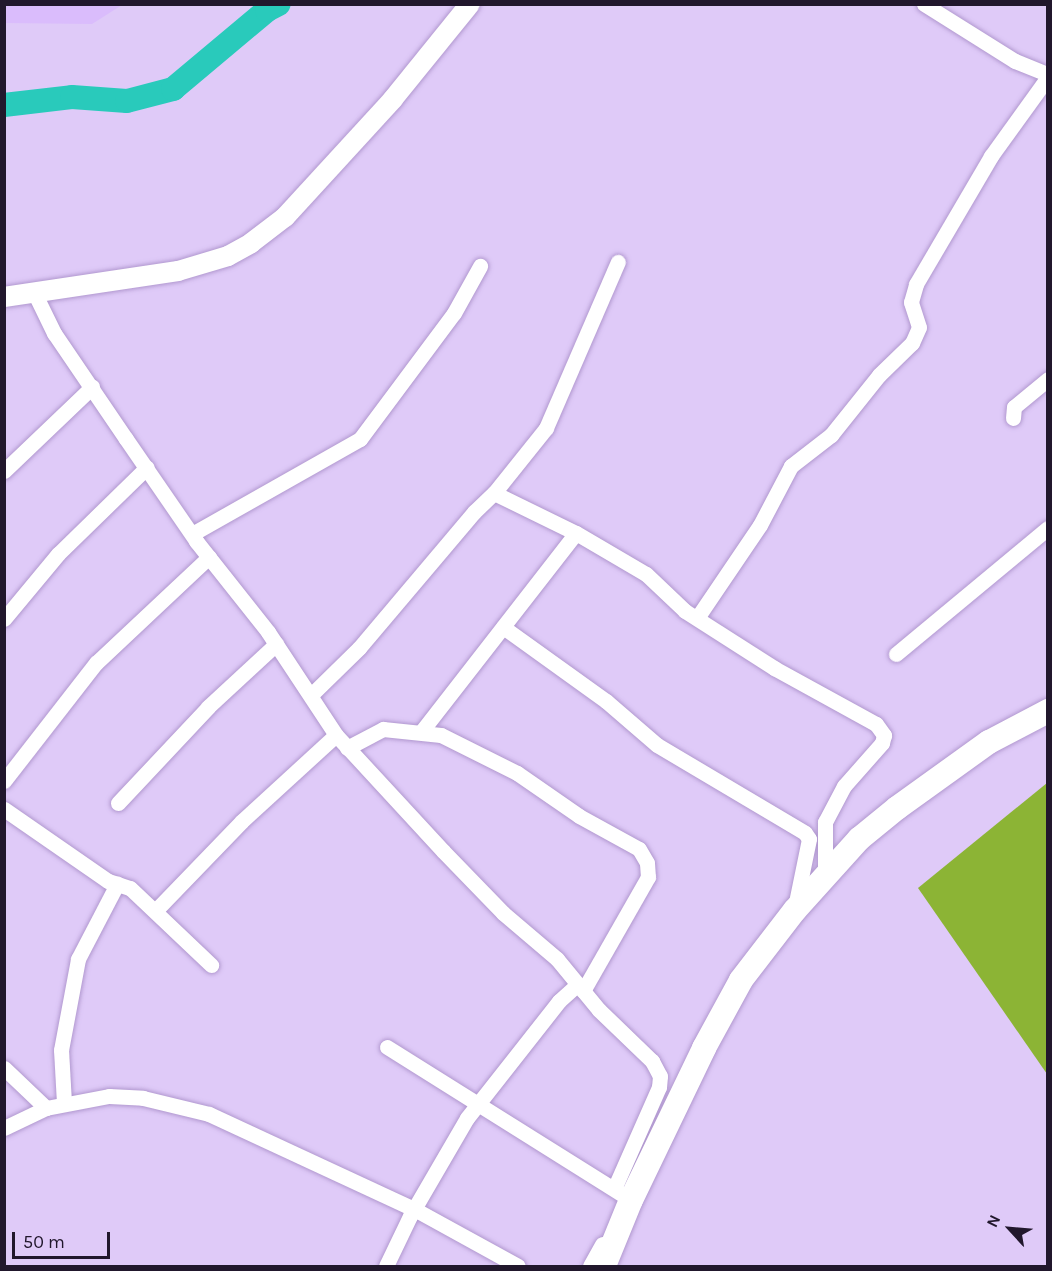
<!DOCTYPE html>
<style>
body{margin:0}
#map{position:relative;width:1052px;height:1271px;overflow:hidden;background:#dfcaf8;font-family:Karla,sans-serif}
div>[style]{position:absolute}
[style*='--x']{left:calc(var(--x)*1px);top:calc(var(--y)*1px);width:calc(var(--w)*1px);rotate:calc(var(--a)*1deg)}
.built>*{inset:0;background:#dabcfc}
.forest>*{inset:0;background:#8cb435}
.river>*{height:24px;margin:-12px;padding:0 12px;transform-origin:12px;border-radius:12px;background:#29cabb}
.roads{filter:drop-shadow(0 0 2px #b198cf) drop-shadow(0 0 2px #b198cf)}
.minor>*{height:15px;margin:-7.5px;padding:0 7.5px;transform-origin:7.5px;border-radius:7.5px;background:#fff}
.tertiary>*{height:20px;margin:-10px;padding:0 10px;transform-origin:10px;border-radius:10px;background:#fff}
.primary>*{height:24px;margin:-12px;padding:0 12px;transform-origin:12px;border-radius:12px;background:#fff}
span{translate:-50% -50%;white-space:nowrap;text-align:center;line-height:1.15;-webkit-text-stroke:6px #dfcaf8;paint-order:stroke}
.frame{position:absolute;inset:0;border:6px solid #21172c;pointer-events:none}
.north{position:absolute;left:980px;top:1199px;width:60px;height:60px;-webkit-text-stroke:4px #dfcaf8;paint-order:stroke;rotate:296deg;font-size:16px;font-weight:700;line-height:24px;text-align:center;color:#21172c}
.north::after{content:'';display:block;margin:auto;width:21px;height:27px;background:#21172c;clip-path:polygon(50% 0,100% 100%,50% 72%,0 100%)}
.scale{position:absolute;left:12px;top:1232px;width:98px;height:27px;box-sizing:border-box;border:3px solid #21172c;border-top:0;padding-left:8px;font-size:18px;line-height:21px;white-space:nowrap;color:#21172c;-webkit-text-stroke:4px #dfcaf8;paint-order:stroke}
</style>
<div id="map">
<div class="built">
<i style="clip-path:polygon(5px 4px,122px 4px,122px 5px,92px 24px,5px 23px)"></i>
</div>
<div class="forest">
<i style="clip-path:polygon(1047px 783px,1047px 1074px,918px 888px)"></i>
</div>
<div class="river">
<i style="--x:4;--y:105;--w:68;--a:-6.7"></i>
<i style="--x:72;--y:97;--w:55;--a:4.2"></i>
<i style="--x:127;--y:101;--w:48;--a:-14.6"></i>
<i style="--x:173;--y:89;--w:123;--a:-40"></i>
<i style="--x:267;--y:10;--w:13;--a:-27"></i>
</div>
<div class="roads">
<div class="minor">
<i style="--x:924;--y:4;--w:107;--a:32.1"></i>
<i style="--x:1015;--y:61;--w:35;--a:22"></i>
<i style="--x:34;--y:292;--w:46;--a:64"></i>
<i style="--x:54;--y:333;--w:128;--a:55.8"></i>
<i style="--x:126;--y:439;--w:124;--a:55.5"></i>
<i style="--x:196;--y:541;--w:116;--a:51.6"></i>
<i style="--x:268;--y:632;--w:123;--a:56.6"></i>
<i style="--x:336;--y:735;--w:158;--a:47.3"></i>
<i style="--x:443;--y:851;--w:86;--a:45.9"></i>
<i style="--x:503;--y:913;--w:71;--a:40.4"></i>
<i style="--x:557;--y:959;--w:66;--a:50.5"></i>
<i style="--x:599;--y:1010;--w:74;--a:43.9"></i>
<i style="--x:652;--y:1061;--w:17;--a:62"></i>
<i style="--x:660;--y:1076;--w:11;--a:95"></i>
<i style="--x:659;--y:1087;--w:111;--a:113.8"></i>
<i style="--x:1013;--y:418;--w:11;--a:-85"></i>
<i style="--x:1014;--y:407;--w:44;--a:-39.5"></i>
<i style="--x:4;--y:471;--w:122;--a:-43.7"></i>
<i style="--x:494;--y:493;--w:83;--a:-51.3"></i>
<i style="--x:546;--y:428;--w:181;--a:-66.6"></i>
<i style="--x:192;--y:534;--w:193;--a:-29.5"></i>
<i style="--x:360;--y:439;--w:157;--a:-53.3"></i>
<i style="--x:454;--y:313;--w:54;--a:-61"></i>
<i style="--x:697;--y:618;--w:112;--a:-55.9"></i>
<i style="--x:760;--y:525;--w:67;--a:-62.3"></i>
<i style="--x:791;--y:466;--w:51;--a:-37.8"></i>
<i style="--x:831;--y:435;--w:77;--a:-51.3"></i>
<i style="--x:879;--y:375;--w:46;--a:-44.1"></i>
<i style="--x:912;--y:343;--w:17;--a:-66"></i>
<i style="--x:919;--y:327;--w:26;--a:-108"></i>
<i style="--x:911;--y:302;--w:19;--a:-74"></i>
<i style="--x:916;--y:284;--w:148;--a:-59.6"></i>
<i style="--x:991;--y:156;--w:97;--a:-54.2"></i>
<i style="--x:4;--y:619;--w:85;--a:-50.3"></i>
<i style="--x:58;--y:554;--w:124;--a:-44.3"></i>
<i style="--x:503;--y:627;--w:127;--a:35.7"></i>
<i style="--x:606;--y:701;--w:67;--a:40.8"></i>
<i style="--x:657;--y:745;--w:172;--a:30.7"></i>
<i style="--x:805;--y:833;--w:7;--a:56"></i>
<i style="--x:809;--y:839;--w:69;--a:101.6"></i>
<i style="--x:896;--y:654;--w:197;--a:-39.7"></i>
<i style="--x:311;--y:695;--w:67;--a:-44.4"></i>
<i style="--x:359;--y:648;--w:178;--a:-49.8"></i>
<i style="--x:474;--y:512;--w:28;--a:-44"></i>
<i style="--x:494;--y:493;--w:91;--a:26"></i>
<i style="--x:576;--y:533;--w:81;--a:30.4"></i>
<i style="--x:646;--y:574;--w:54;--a:43.5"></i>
<i style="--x:685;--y:611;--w:106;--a:32.6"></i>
<i style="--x:774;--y:668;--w:116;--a:28.8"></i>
<i style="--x:876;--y:724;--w:14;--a:54"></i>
<i style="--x:884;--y:735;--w:8;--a:104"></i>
<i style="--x:882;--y:743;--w:57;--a:131.5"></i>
<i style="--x:844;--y:786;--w:41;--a:117.8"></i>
<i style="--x:825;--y:822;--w:52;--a:90"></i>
<i style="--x:421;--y:732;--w:252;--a:-52.1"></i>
<i style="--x:347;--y:748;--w:41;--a:-27.8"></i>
<i style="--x:383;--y:729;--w:58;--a:5.9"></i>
<i style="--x:441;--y:735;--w:85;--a:26.6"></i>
<i style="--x:517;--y:773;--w:75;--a:34.7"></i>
<i style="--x:579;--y:816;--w:68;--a:28.8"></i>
<i style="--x:639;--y:849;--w:16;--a:60"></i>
<i style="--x:647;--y:863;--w:14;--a:86"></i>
<i style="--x:648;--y:877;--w:131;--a:119.7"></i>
<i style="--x:4;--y:781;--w:150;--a:-52.1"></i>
<i style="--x:96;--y:663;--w:155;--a:-43.2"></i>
<i style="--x:118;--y:803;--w:132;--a:-46.8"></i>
<i style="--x:208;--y:707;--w:93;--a:-42.8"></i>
<i style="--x:4;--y:809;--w:126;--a:34.7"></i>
<i style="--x:108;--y:881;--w:23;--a:18"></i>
<i style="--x:130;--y:888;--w:112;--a:43.5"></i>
<i style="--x:157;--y:909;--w:122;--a:-46"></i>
<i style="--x:242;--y:821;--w:127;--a:-42.5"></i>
<i style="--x:387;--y:1047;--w:276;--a:32.1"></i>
<i style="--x:4;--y:1068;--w:58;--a:43.6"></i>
<i style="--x:64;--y:1103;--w:53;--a:-93.2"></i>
<i style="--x:61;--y:1050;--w:93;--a:-79.4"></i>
<i style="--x:78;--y:959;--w:85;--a:-62.5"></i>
<i style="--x:4;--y:1128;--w:47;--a:-25.5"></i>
<i style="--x:46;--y:1108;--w:64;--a:-10.8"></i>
<i style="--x:109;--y:1096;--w:34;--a:3"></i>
<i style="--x:143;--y:1098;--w:68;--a:13.6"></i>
<i style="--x:209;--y:1114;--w:228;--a:24.9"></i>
<i style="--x:416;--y:1210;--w:116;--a:28.8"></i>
<i style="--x:386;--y:1266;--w:55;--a:-64.4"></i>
<i style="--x:410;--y:1216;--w:113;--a:-59.8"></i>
<i style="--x:467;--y:1118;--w:149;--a:-51.8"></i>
<i style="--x:559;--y:1001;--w:25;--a:-42"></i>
<i style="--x:590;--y:1266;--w:25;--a:-61"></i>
</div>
<div class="tertiary">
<i style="--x:4;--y:297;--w:176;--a:-8.5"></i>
<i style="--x:178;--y:271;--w:52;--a:-16.7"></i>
<i style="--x:228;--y:256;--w:26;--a:-29"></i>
<i style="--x:251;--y:243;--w:43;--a:-37.4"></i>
<i style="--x:285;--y:217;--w:160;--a:-47.5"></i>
<i style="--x:393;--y:99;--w:122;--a:-51"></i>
</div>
<div class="primary">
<i style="--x:604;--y:1266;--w:71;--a:-67.8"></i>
<i style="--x:631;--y:1200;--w:169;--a:-64.3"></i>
<i style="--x:704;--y:1048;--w:77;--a:-61.4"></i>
<i style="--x:741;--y:980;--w:88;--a:-52.4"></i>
<i style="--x:795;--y:910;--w:96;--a:-48"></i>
<i style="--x:859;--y:839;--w:49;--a:-39.2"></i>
<i style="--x:897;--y:808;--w:113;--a:-35.7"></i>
<i style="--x:989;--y:742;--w:67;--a:-27.7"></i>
</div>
</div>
<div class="frame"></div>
<div class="north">N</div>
<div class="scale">50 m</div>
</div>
